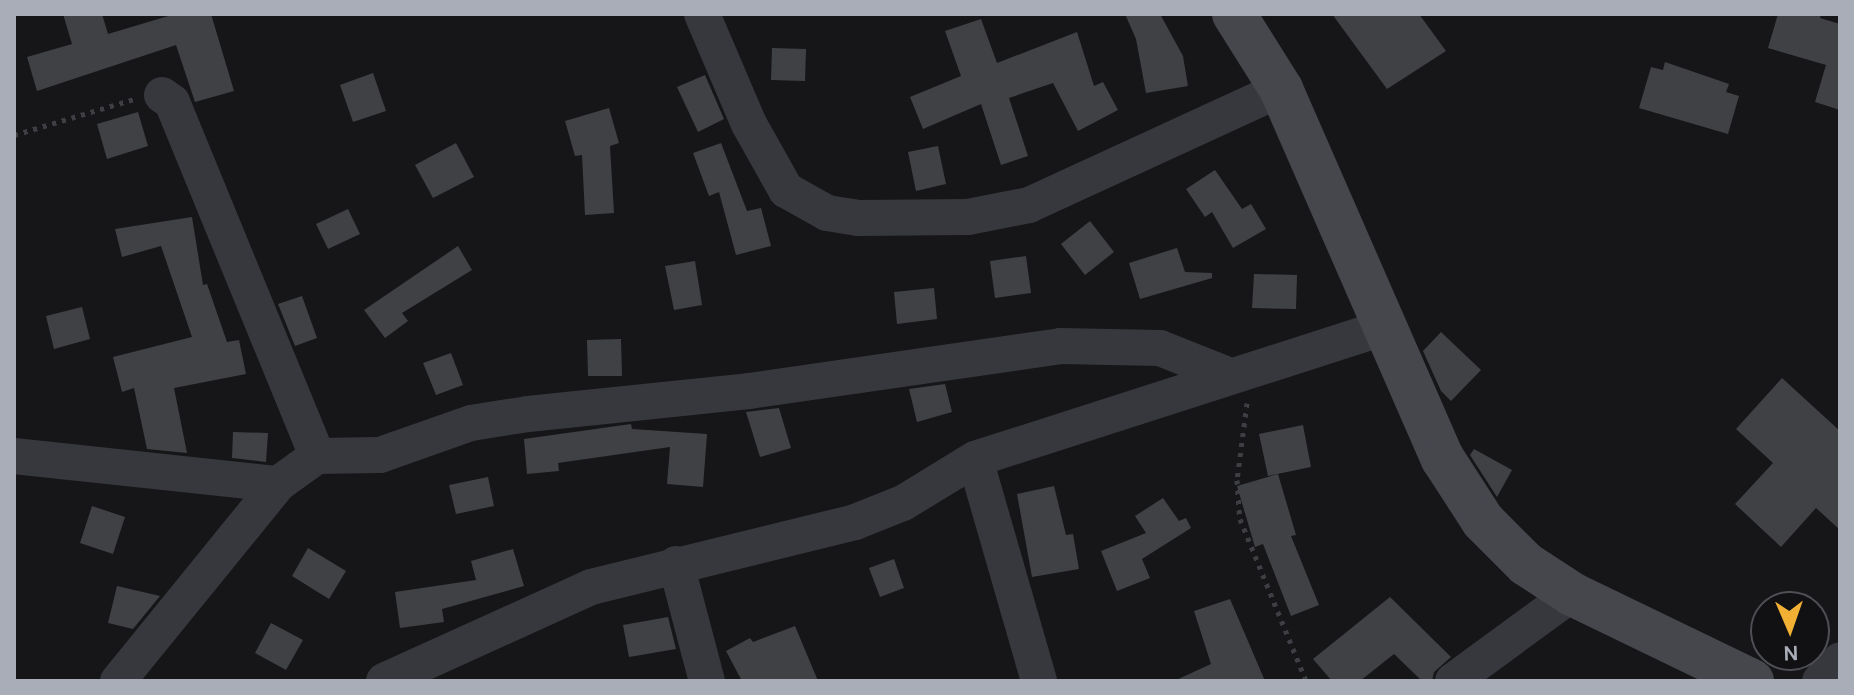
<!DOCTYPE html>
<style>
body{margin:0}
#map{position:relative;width:1854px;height:695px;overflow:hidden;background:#161618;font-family:Karla,sans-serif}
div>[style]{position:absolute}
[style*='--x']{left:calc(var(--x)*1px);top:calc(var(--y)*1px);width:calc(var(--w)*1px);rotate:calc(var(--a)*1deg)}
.building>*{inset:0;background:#404145}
.path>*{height:5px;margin-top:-2.5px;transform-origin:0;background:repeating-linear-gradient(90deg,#3d3f44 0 4px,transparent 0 10px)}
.street>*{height:36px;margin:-18px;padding:0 18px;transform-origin:18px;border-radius:18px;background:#37383d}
.secondary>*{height:44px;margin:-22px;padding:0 22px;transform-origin:22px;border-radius:22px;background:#45474d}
span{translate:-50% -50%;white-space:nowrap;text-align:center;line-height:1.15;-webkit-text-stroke:6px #111113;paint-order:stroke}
.frame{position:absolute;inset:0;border:16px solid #a8adb8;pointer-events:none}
.north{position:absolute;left:1750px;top:591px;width:80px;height:80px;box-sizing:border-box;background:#111113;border:2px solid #4d4f55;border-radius:50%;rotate:178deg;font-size:22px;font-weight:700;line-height:32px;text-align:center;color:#a8adb8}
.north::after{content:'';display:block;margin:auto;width:28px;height:36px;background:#f2b134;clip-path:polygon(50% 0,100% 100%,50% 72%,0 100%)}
</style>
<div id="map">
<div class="building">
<i style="clip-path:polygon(63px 14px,102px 14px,108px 34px,175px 14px,211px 14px,234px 91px,195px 102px,176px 45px,37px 91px,27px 57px,72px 44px)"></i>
<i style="clip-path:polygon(1125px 14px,1160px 14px,1183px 56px,1188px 86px,1146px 93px,1136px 39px)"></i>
<i style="clip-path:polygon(1332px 14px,1419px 14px,1446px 51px,1387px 89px)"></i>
<i style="clip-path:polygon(1778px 14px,1821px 14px,1820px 18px,1840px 24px,1840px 110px,1815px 102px,1826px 65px,1768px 48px)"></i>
<i style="clip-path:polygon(981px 19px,997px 63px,1077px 32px,1094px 86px,1103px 82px,1118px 110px,1078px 131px,1053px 83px,1009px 98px,1028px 156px,1001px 165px,981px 104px,923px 129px,910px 97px,961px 76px,945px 31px)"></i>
<i style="clip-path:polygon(772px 48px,806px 49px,805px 81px,771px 80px)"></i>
<i style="clip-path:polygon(1665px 62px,1729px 84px,1726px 92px,1739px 96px,1728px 134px,1639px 108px,1651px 67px,1663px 70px)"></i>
<i style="clip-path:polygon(373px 73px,386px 111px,353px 122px,340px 85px)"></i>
<i style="clip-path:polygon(705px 75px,724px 119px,698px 132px,677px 87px)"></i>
<i style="clip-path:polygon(609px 108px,619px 143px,610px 146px,614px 213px,585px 215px,582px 155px,575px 156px,565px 121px)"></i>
<i style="clip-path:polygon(138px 112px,148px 146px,107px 159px,97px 124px)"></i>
<i style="clip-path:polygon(456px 143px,474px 177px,433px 198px,415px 165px)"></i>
<i style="clip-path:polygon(721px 143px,747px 211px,761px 208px,771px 246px,736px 255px,719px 192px,709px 196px,693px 153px)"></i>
<i style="clip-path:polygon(938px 146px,946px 184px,916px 191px,908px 152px)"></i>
<i style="clip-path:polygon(1215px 170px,1242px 209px,1251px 204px,1266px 229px,1233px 248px,1212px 212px,1205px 217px,1186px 189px)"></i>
<i style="clip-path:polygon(348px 209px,360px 234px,328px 249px,316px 224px)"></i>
<i style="clip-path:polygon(192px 217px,203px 285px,207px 284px,227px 342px,239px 340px,246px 374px,174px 388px,187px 453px,147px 449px,134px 388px,122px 392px,113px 357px,192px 337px,161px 246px,122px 257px,115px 229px)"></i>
<i style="clip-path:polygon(1090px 221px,1114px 252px,1085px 275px,1061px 244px)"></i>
<i style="clip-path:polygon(458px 246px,472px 270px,402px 313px,408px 321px,385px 338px,364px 310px)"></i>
<i style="clip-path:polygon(1177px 248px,1185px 272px,1212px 273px,1212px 278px,1140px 299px,1129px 263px)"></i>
<i style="clip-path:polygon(1026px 256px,1031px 293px,995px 298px,990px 261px)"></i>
<i style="clip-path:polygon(695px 261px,702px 305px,674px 310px,665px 266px)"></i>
<i style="clip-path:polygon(1254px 274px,1297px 275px,1296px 309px,1252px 308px)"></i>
<i style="clip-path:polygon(934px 288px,937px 319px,897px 324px,894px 292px)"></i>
<i style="clip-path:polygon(302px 296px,317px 338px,295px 346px,278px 304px)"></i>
<i style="clip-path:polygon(82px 307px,90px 339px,54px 349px,46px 316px)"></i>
<i style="clip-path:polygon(1441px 332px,1481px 370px,1451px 401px,1441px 391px,1423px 351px)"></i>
<i style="clip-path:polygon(621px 339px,622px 376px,588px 376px,587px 340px)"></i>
<i style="clip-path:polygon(451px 353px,463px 385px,436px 395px,423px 363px)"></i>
<i style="clip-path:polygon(1782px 378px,1840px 431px,1840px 530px,1816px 508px,1781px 547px,1735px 504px,1773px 463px,1736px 429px)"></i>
<i style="clip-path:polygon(945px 384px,952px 412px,917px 422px,909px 389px)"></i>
<i style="clip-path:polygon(779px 408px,791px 448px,760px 457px,746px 412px)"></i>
<i style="clip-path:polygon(631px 424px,632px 429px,707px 434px,703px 487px,667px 484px,670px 447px,558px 463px,559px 471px,527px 474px,524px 439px)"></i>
<i style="clip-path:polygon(1303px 425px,1311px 467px,1268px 476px,1259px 434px)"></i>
<i style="clip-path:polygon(233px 432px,268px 433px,266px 462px,232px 458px)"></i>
<i style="clip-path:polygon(1474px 449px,1512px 470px,1497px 497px,1470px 455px)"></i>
<i style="clip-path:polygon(1278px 474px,1296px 535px,1291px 536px,1319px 605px,1291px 616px,1263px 544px,1255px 547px,1237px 486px)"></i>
<i style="clip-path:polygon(488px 477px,494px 506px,456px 514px,449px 485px)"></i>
<i style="clip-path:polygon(1054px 486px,1066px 535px,1073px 534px,1079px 569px,1032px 577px,1017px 494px)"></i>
<i style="clip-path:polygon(1163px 498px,1179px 521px,1186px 518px,1191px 528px,1142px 559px,1150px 578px,1117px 591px,1101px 551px,1146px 533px,1135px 516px)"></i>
<i style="clip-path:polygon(92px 506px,125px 517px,113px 554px,80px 543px)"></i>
<i style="clip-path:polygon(308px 548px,346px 571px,329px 599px,292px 576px)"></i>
<i style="clip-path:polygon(513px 549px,524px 586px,442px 609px,444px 622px,400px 628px,395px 592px,476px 580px,471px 561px)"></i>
<i style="clip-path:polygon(894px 559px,904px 588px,880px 597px,869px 568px)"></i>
<i style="clip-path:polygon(117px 586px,160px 596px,133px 629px,108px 623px)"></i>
<i style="clip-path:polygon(1390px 597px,1451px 657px,1434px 672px,1432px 681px,1422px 681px,1394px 654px,1360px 681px,1332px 681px,1313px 659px)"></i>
<i style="clip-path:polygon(1230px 599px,1265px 681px,1174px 681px,1211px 664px,1194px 611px)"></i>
<i style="clip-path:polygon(668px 617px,676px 649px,629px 657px,623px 625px)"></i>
<i style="clip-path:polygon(271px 623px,303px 640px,286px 670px,255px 653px)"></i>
<i style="clip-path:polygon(795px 626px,818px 681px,742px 681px,726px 651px,750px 638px,753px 642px)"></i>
</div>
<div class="path">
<i style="--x:14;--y:135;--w:125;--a:-16.7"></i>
<i style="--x:1247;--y:403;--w:78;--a:97.4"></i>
<i style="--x:1237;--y:480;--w:39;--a:86"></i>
<i style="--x:1240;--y:519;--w:175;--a:67.8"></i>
</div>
<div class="street">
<i style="--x:702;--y:14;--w:120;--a:66.9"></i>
<i style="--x:749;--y:124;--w:76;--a:60.7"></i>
<i style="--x:786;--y:190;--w:47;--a:29.3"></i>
<i style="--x:827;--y:213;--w:31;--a:9"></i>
<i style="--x:858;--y:218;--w:110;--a:-0.5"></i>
<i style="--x:968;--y:217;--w:62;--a:-11.1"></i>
<i style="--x:1029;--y:205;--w:277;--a:-24.7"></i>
<i style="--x:162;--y:95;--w:12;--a:35"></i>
<i style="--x:172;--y:102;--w:383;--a:67.7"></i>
<i style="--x:14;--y:456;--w:265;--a:6.1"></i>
<i style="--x:975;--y:459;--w:231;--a:73.9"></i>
<i style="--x:676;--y:564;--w:121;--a:75.2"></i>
<i style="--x:118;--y:681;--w:254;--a:-50.9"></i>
<i style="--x:278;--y:484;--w:48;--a:-35.7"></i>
<i style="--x:317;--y:456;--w:63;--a:-0.9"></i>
<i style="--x:380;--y:455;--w:96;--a:-19.4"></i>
<i style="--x:471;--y:423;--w:58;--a:-9"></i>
<i style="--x:528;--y:414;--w:222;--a:-5.9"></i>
<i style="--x:749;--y:391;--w:314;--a:-8.2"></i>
<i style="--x:1060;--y:346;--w:100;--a:1.1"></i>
<i style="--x:1160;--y:348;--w:73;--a:21.7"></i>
<i style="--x:384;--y:681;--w:227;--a:-24.4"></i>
<i style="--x:591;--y:587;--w:272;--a:-13.8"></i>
<i style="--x:855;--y:522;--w:52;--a:-21.6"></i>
<i style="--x:903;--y:503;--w:84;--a:-31.4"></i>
<i style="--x:975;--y:459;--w:432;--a:-17.8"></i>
<i style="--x:1453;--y:681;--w:147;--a:-36.2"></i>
<i style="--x:1820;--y:681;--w:29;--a:-46"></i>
</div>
<div class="secondary">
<i style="--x:1234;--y:14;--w:89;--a:57.9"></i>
<i style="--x:1281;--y:89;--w:404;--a:66.4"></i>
<i style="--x:1443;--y:459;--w:74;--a:57.2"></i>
<i style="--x:1483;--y:521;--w:61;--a:45"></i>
<i style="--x:1526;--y:564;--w:55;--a:33.1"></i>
<i style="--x:1572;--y:594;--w:200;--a:25.8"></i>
</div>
<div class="frame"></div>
<div class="north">N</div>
</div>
